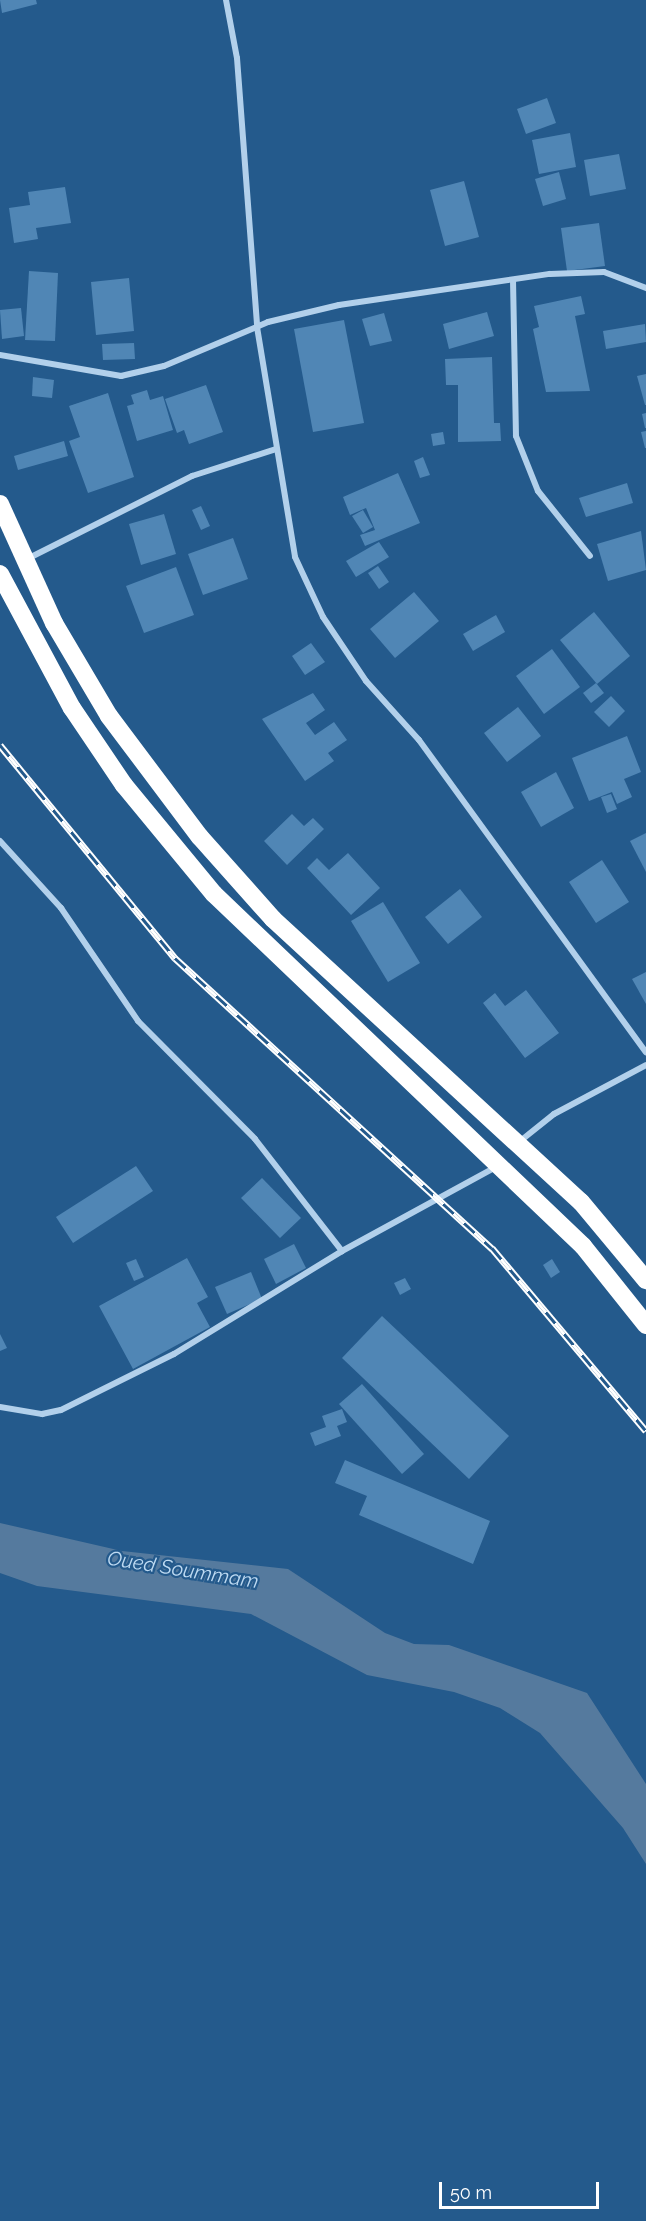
<!DOCTYPE html>
<style>
body{margin:0}
#map{position:relative;width:646px;height:2221px;overflow:hidden;background:#245a8c;font-family:Raleway,sans-serif}
div>[style]{position:absolute}
[style*='--x']{left:calc(var(--x)*1px);top:calc(var(--y)*1px);width:calc(var(--w)*1px);rotate:calc(var(--a)*1deg)}
.water>*{inset:0;background:#557a9e}
.building>*{inset:0;background:#5086b5}
.street>*{height:6px;margin:-3px;padding:0 3px;transform-origin:3px;border-radius:3px;background:#b2d0eb}
.highway>*{height:18px;margin:-9px;padding:0 9px;transform-origin:9px;border-radius:9px;background:#fff}
.rail>*{height:7px;margin-top:-3.5px;transform-origin:0;background:repeating-linear-gradient(90deg,#245a8c 0 14px,#fff 0 28px);box-sizing:border-box;border-block:2px solid #fff}
span{translate:-50% -50%;white-space:nowrap;text-align:center;line-height:1.15;-webkit-text-stroke:4.5px #245a8c;paint-order:stroke}
.water-label{font-size:20px;color:#bedaf2;font-style:italic}
.scale{position:absolute;left:439px;top:2182px;width:160px;height:27px;box-sizing:border-box;border:3px solid #fff;border-top:0;padding-left:8px;font-size:18px;line-height:21px;white-space:nowrap;color:#fff;-webkit-text-stroke:4px #245a8c;paint-order:stroke}
</style>
<div id="map">
<div class="water">
<i style="clip-path:polygon(0 1523px,122px 1551px,288px 1569px,385px 1633px,414px 1644px,449px 1645px,587px 1693px,646px 1784px,646px 1864px,623px 1828px,540px 1733px,500px 1708px,454px 1692px,367px 1675px,251px 1614px,37px 1586px,0 1573px)"></i>
</div>
<div class="building">
<i style="clip-path:polygon(0 0,36px 0,37px 4px,2px 13px)"></i>
<i style="clip-path:polygon(547px 98px,556px 123px,526px 134px,517px 109px)"></i>
<i style="clip-path:polygon(570px 133px,576px 167px,539px 174px,532px 140px)"></i>
<i style="clip-path:polygon(619px 154px,626px 189px,590px 196px,584px 160px)"></i>
<i style="clip-path:polygon(559px 172px,566px 199px,543px 206px,535px 179px)"></i>
<i style="clip-path:polygon(464px 181px,479px 237px,445px 246px,430px 190px)"></i>
<i style="clip-path:polygon(65px 187px,71px 223px,36px 228px,38px 239px,14px 243px,9px 208px,30px 205px,28px 192px)"></i>
<i style="clip-path:polygon(599px 223px,605px 266px,567px 271px,561px 228px)"></i>
<i style="clip-path:polygon(29px 271px,58px 273px,55px 341px,25px 340px)"></i>
<i style="clip-path:polygon(129px 278px,134px 331px,96px 335px,91px 282px)"></i>
<i style="clip-path:polygon(581px 296px,585px 314px,575px 316px,590px 391px,546px 392px,533px 329px,539px 327px,534px 306px)"></i>
<i style="clip-path:polygon(21px 308px,24px 336px,2px 339px,0 310px)"></i>
<i style="clip-path:polygon(487px 312px,494px 336px,449px 349px,443px 324px)"></i>
<i style="clip-path:polygon(384px 313px,392px 341px,370px 346px,362px 319px)"></i>
<i style="clip-path:polygon(344px 320px,364px 423px,313px 432px,294px 329px)"></i>
<i style="clip-path:polygon(645px 324px,646px 342px,606px 349px,603px 331px)"></i>
<i style="clip-path:polygon(134px 343px,135px 359px,103px 360px,102px 344px)"></i>
<i style="clip-path:polygon(492px 357px,494px 423px,500px 423px,501px 441px,458px 442px,458px 385px,446px 385px,445px 359px)"></i>
<i style="clip-path:polygon(646px 374px,646px 405px,645px 405px,637px 376px)"></i>
<i style="clip-path:polygon(33px 377px,54px 380px,52px 398px,32px 396px)"></i>
<i style="clip-path:polygon(206px 385px,223px 432px,189px 444px,184px 430px,177px 433px,165px 399px)"></i>
<i style="clip-path:polygon(147px 390px,150px 400px,163px 396px,173px 430px,137px 441px,127px 406px,134px 404px,131px 395px)"></i>
<i style="clip-path:polygon(108px 393px,134px 477px,88px 493px,69px 441px,80px 437px,69px 406px)"></i>
<i style="clip-path:polygon(646px 413px,646px 428px,645px 428px,642px 414px)"></i>
<i style="clip-path:polygon(646px 431px,646px 448px,645px 448px,641px 432px)"></i>
<i style="clip-path:polygon(443px 432px,445px 444px,433px 446px,431px 434px)"></i>
<i style="clip-path:polygon(64px 441px,68px 456px,18px 470px,14px 456px)"></i>
<i style="clip-path:polygon(423px 457px,430px 475px,420px 478px,414px 461px)"></i>
<i style="clip-path:polygon(398px 473px,420px 523px,365px 546px,360px 535px,375px 530px,366px 508px,350px 515px,343px 497px)"></i>
<i style="clip-path:polygon(627px 483px,633px 503px,586px 517px,579px 498px)"></i>
<i style="clip-path:polygon(201px 506px,210px 526px,201px 530px,192px 510px)"></i>
<i style="clip-path:polygon(363px 510px,373px 527px,363px 533px,352px 516px)"></i>
<i style="clip-path:polygon(164px 514px,176px 554px,141px 565px,129px 524px)"></i>
<i style="clip-path:polygon(641px 531px,646px 570px,608px 581px,597px 544px)"></i>
<i style="clip-path:polygon(233px 538px,248px 579px,203px 595px,188px 554px)"></i>
<i style="clip-path:polygon(379px 542px,389px 557px,356px 577px,346px 561px)"></i>
<i style="clip-path:polygon(378px 566px,389px 582px,379px 589px,368px 573px)"></i>
<i style="clip-path:polygon(176px 567px,194px 615px,144px 633px,126px 586px)"></i>
<i style="clip-path:polygon(414px 592px,439px 621px,395px 658px,370px 629px)"></i>
<i style="clip-path:polygon(594px 612px,630px 656px,597px 684px,560px 640px)"></i>
<i style="clip-path:polygon(496px 615px,505px 632px,473px 651px,463px 634px)"></i>
<i style="clip-path:polygon(311px 643px,325px 662px,305px 675px,292px 656px)"></i>
<i style="clip-path:polygon(552px 649px,580px 687px,544px 714px,516px 676px)"></i>
<i style="clip-path:polygon(596px 683px,604px 693px,591px 703px,583px 693px)"></i>
<i style="clip-path:polygon(313px 693px,325px 710px,306px 723px,315px 735px,334px 722px,347px 740px,328px 753px,334px 761px,305px 781px,262px 719px)"></i>
<i style="clip-path:polygon(611px 696px,625px 711px,609px 727px,594px 712px)"></i>
<i style="clip-path:polygon(518px 707px,541px 736px,507px 762px,484px 733px)"></i>
<i style="clip-path:polygon(627px 736px,641px 772px,624px 779px,632px 797px,617px 804px,612px 792px,589px 801px,572px 758px)"></i>
<i style="clip-path:polygon(556px 772px,574px 808px,541px 827px,521px 792px)"></i>
<i style="clip-path:polygon(611px 794px,617px 809px,607px 813px,601px 797px)"></i>
<i style="clip-path:polygon(292px 814px,304px 826px,313px 818px,324px 829px,287px 865px,264px 841px)"></i>
<i style="clip-path:polygon(646px 833px,646px 872px,630px 841px)"></i>
<i style="clip-path:polygon(348px 853px,380px 888px,351px 915px,307px 868px,317px 858px,329px 870px)"></i>
<i style="clip-path:polygon(602px 860px,629px 902px,596px 923px,569px 882px)"></i>
<i style="clip-path:polygon(460px 889px,482px 917px,448px 944px,425px 917px)"></i>
<i style="clip-path:polygon(383px 902px,420px 963px,388px 982px,351px 921px)"></i>
<i style="clip-path:polygon(646px 972px,646px 1004px,632px 979px)"></i>
<i style="clip-path:polygon(526px 990px,559px 1033px,525px 1058px,483px 1003px,495px 993px,505px 1006px)"></i>
<i style="clip-path:polygon(136px 1166px,153px 1191px,73px 1243px,56px 1217px)"></i>
<i style="clip-path:polygon(262px 1178px,301px 1218px,280px 1238px,241px 1198px)"></i>
<i style="clip-path:polygon(294px 1244px,306px 1268px,276px 1284px,264px 1259px)"></i>
<i style="clip-path:polygon(187px 1258px,208px 1297px,197px 1303px,210px 1327px,133px 1369px,99px 1306px)"></i>
<i style="clip-path:polygon(136px 1259px,144px 1277px,134px 1281px,126px 1263px)"></i>
<i style="clip-path:polygon(552px 1259px,560px 1272px,551px 1278px,543px 1265px)"></i>
<i style="clip-path:polygon(251px 1272px,262px 1299px,227px 1314px,215px 1287px)"></i>
<i style="clip-path:polygon(405px 1278px,411px 1289px,400px 1295px,394px 1283px)"></i>
<i style="clip-path:polygon(382px 1316px,509px 1436px,469px 1479px,342px 1358px)"></i>
<i style="clip-path:polygon(0 1334px,7px 1348px,0 1351px)"></i>
<i style="clip-path:polygon(362px 1384px,424px 1454px,402px 1474px,339px 1404px)"></i>
<i style="clip-path:polygon(342px 1409px,347px 1422px,337px 1426px,341px 1436px,315px 1446px,310px 1433px,326px 1427px,322px 1416px)"></i>
<i style="clip-path:polygon(345px 1460px,490px 1521px,473px 1564px,359px 1515px,367px 1496px,335px 1483px)"></i>
</div>
<div class="street">
<i style="--x:226;--y:0;--w:59;--a:79.3"></i>
<i style="--x:237;--y:58;--w:270;--a:85.7"></i>
<i style="--x:257;--y:327;--w:233;--a:80.6"></i>
<i style="--x:295;--y:557;--w:66;--a:65"></i>
<i style="--x:323;--y:617;--w:77;--a:56.1"></i>
<i style="--x:366;--y:681;--w:79;--a:48.1"></i>
<i style="--x:419;--y:740;--w:386;--a:54"></i>
<i style="--x:513;--y:280;--w:156;--a:88.9"></i>
<i style="--x:516;--y:436;--w:59;--a:68.2"></i>
<i style="--x:538;--y:491;--w:83;--a:51.3"></i>
<i style="--x:0;--y:355;--w:123;--a:9.8"></i>
<i style="--x:121;--y:376;--w:44;--a:-13.1"></i>
<i style="--x:164;--y:366;--w:113;--a:-22.9"></i>
<i style="--x:268;--y:322;--w:73;--a:-13.5"></i>
<i style="--x:339;--y:305;--w:213;--a:-8.4"></i>
<i style="--x:550;--y:274;--w:54;--a:-2.1"></i>
<i style="--x:604;--y:272;--w:45;--a:20.9"></i>
<i style="--x:27;--y:559;--w:185;--a:-26.7"></i>
<i style="--x:192;--y:476;--w:88;--a:-17.8"></i>
<i style="--x:0;--y:841;--w:91;--a:47.7"></i>
<i style="--x:61;--y:908;--w:137;--a:55.7"></i>
<i style="--x:138;--y:1021;--w:166;--a:45.2"></i>
<i style="--x:255;--y:1139;--w:142;--a:52.2"></i>
<i style="--x:519;--y:1142;--w:45;--a:-38.7"></i>
<i style="--x:554;--y:1114;--w:104;--a:-28"></i>
<i style="--x:0;--y:1407;--w:43;--a:9.5"></i>
<i style="--x:42;--y:1414;--w:19;--a:-12"></i>
<i style="--x:61;--y:1410;--w:126;--a:-26.4"></i>
<i style="--x:174;--y:1354;--w:197;--a:-31.5"></i>
<i style="--x:342;--y:1251;--w:175;--a:-28.6"></i>
</div>
<div class="highway">
<i style="--x:0;--y:504;--w:131;--a:65.6"></i>
<i style="--x:54;--y:623;--w:108;--a:59.4"></i>
<i style="--x:109;--y:716;--w:151;--a:53.1"></i>
<i style="--x:200;--y:837;--w:110;--a:48.3"></i>
<i style="--x:273;--y:919;--w:418;--a:42.6"></i>
<i style="--x:581;--y:1202;--w:102;--a:50.2"></i>
<i style="--x:0;--y:574;--w:152;--a:61.8"></i>
<i style="--x:72;--y:708;--w:93;--a:56"></i>
<i style="--x:124;--y:785;--w:141;--a:50.5"></i>
<i style="--x:214;--y:894;--w:510;--a:43.65"></i>
<i style="--x:583;--y:1246;--w:101;--a:51.4"></i>
</div>
<div class="rail">
<i style="--x:0;--y:745;--w:276;--a:50.6"></i>
<i style="--x:175;--y:958;--w:430;--a:42.5"></i>
<i style="--x:492;--y:1248;--w:239;--a:49.9"></i>
</div>
<div class="water-label">
<span style="left:183px;top:1570px;rotate:9deg">Oued Soummam</span>
</div>
<div class="scale">50 m</div>
</div>
